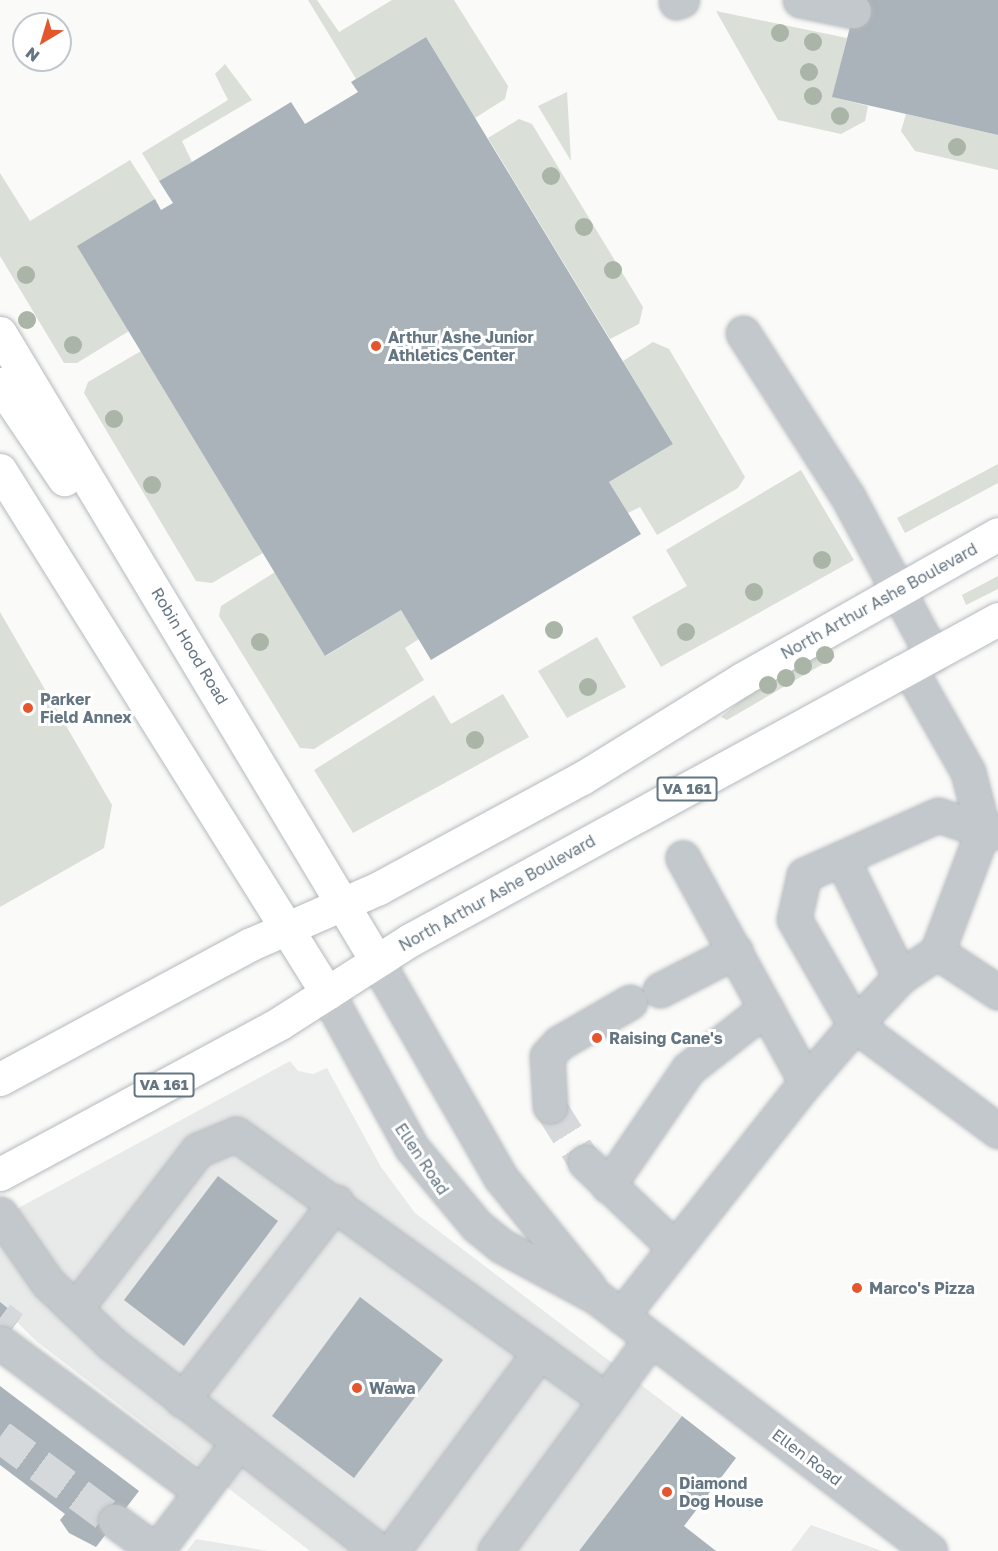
<!DOCTYPE html>
<style>
body{margin:0}
#map{position:relative;width:998px;height:1551px;overflow:hidden;background:#fafaf8;font-family:"Golos Text",sans-serif}
div>[style]{position:absolute}
[style*='--x']{left:calc(var(--x)*1px);top:calc(var(--y)*1px);width:calc(var(--w)*1px);rotate:calc(var(--a)*1deg)}
.built>*{inset:0;background:#e8e9e9}
.green>*{inset:0;background:#dadfd7}
.building>*{inset:0;background:#aab3b9}
.minor-tunnel>*{height:33px;margin-top:-16.5px;transform-origin:0;background:repeating-linear-gradient(90deg,#d5d9db 0 33px,transparent 0 49px)}
.roads{filter:drop-shadow(0 0 2px #b5babe) drop-shadow(0 0 2px #b5babe)}
.minor>*{height:33px;margin:-16.5px;padding:0 16.5px;transform-origin:16.5px;border-radius:16.5px;background:#c3c8cc}
.major>*{height:33px;margin:-16.5px;padding:0 16.5px;transform-origin:16.5px;border-radius:16.5px;background:#fff}
.trees>*{width:18px;height:18px;margin:-9px;border-radius:50%;background:#aab4a7}
.dots>*{width:16px;height:16px;translate:-50% -50%;box-sizing:border-box;border:3px solid #fff;border-radius:50%}
span{translate:-50% -50%;white-space:nowrap;text-align:center;line-height:1.15;-webkit-text-stroke:6px #fff;paint-order:stroke}
.shield-label span{padding:2px 4px;background:#fff;border:2px solid;border-radius:4px;-webkit-text-stroke-width:0}
.shield-label{font-size:15px;color:#657683;font-weight:700}
.poi-label{font-size:16px;color:#657683;font-weight:700}
.left{translate:0 -50%;text-align:left}
.street-label{font-size:16px;color:#657683}
.north{position:absolute;left:12px;top:12px;width:60px;height:60px;box-sizing:border-box;background:#fff;border:2px solid #c1c8cd;border-radius:50%;rotate:218deg;font-size:16px;font-weight:700;line-height:24px;text-align:center;color:#657683}
.north::after{content:'';display:block;margin:auto;width:21px;height:27px;background:#e4572e;clip-path:polygon(50% 0,100% 100%,50% 72%,0 100%)}
</style>
<div id="map">
<div class="built">
<i style="clip-path:polygon(290px 1061px,298px 1071px,313px 1074px,327px 1068px,381px 1167px,415px 1213px,682px 1416px,579px 1551px,310px 1551px,36px 1341px,0 1305px,0 1218px)"></i>
<i style="clip-path:polygon(811px 1525px,882px 1551px,791px 1551px)"></i>
<i style="clip-path:polygon(196px 1539px,268px 1551px,187px 1551px)"></i>
</div>
<div class="green">
<i style="clip-path:polygon(308px 0,317px 0,339px 32px,392px 0,454px 0,508px 86px,505px 99px,475px 118px,426px 37px,356px 79px)"></i>
<i style="clip-path:polygon(716px 11px,847px 38px,833px 97px,868px 106px,865px 121px,841px 134px,778px 120px)"></i>
<i style="clip-path:polygon(225px 64px,252px 100px,182px 141px,192px 162px,159px 181px,142px 153px,228px 100px,215px 74px)"></i>
<i style="clip-path:polygon(567px 92px,571px 161px,538px 106px)"></i>
<i style="clip-path:polygon(906px 114px,998px 135px,998px 170px,915px 151px,901px 131px)"></i>
<i style="clip-path:polygon(519px 119px,532px 124px,643px 307px,639px 324px,610px 339px,488px 138px)"></i>
<i style="clip-path:polygon(130px 160px,155px 199px,129px 331px,77px 363px,64px 363px,0 256px,0 173px,30px 221px)"></i>
<i style="clip-path:polygon(653px 342px,669px 349px,745px 477px,738px 488px,657px 535px,640px 507px,628px 513px,609px 482px,673px 444px,623px 361px)"></i>
<i style="clip-path:polygon(141px 351px,263px 553px,212px 583px,196px 581px,84px 393px,88px 382px)"></i>
<i style="clip-path:polygon(998px 464px,998px 483px,905px 533px,897px 518px)"></i>
<i style="clip-path:polygon(801px 470px,854px 560px,661px 667px,632px 617px,687px 586px,666px 550px)"></i>
<i style="clip-path:polygon(275px 572px,326px 656px,401px 610px,419px 639px,405px 648px,424px 680px,314px 749px,300px 748px,219px 616px,221px 606px)"></i>
<i style="clip-path:polygon(998px 576px,998px 589px,966px 605px,962px 595px)"></i>
<i style="clip-path:polygon(0 612px,112px 805px,104px 848px,0 907px)"></i>
<i style="clip-path:polygon(597px 637px,626px 687px,567px 718px,538px 671px)"></i>
<i style="clip-path:polygon(829px 647px,835px 657px,727px 720px,721px 717px,762px 683px)"></i>
<i style="clip-path:polygon(503px 694px,529px 737px,353px 833px,314px 770px,434px 695px,451px 724px)"></i>
</div>
<div class="building">
<i style="clip-path:polygon(857px 0,998px 0,998px 135px,832px 97px)"></i>
<i style="clip-path:polygon(426px 37px,673px 444px,609px 482px,641px 534px,431px 660px,401px 610px,325px 656px,77px 246px,155px 199px,161px 210px,173px 203px,159px 181px,192px 162px,291px 102px,305px 124px,358px 92px,351px 82px)"></i>
<i style="clip-path:polygon(218px 1176px,278px 1221px,184px 1346px,124px 1300px)"></i>
<i style="clip-path:polygon(360px 1297px,443px 1360px,354px 1478px,272px 1416px)"></i>
<i style="clip-path:polygon(0 1302px,20px 1318px,0 1345px)"></i>
<i style="clip-path:polygon(0 1386px,139px 1491px,96px 1547px,69px 1533px,60px 1520px,65px 1514px,0 1465px)"></i>
<i style="clip-path:polygon(682px 1416px,736px 1458px,684px 1526px,716px 1551px,579px 1551px)"></i>
</div>
<div class="minor-tunnel">
<i style="--x:550;--y:1106;--w:66;--a:58"></i>
<i style="--x:0;--y:1317;--w:16;--a:38"></i>
<i style="--x:0;--y:1436;--w:143;--a:36.5"></i>
</div>
<div class="roads">
<div class="minor">
<i style="--x:800;--y:0;--w:55;--a:11.5"></i>
<i style="--x:676;--y:2;--w:6;--a:-18"></i>
<i style="--x:743;--y:333;--w:195;--a:57.4"></i>
<i style="--x:848;--y:497;--w:180;--a:61.9"></i>
<i style="--x:909;--y:668;--w:120;--a:60.4"></i>
<i style="--x:968;--y:772;--w:60;--a:75.5"></i>
<i style="--x:983;--y:830;--w:15;--a:8"></i>
<i style="--x:842;--y:859;--w:131;--a:63.8"></i>
<i style="--x:937;--y:952;--w:73;--a:33.3"></i>
<i style="--x:376;--y:960;--w:251;--a:60.2"></i>
<i style="--x:501;--y:1178;--w:140;--a:51.1"></i>
<i style="--x:660;--y:990;--w:85;--a:-27.2"></i>
<i style="--x:327;--y:993;--w:177;--a:61.3"></i>
<i style="--x:412;--y:1148;--w:102;--a:50.2"></i>
<i style="--x:477;--y:1226;--w:32;--a:39"></i>
<i style="--x:502;--y:1246;--w:109;--a:28.4"></i>
<i style="--x:598;--y:1298;--w:417;--a:37.3"></i>
<i style="--x:806;--y:1082;--w:75;--a:-49.3"></i>
<i style="--x:855;--y:1025;--w:66;--a:-46.8"></i>
<i style="--x:900;--y:977;--w:45;--a:-34"></i>
<i style="--x:937;--y:952;--w:130;--a:-69.3"></i>
<i style="--x:983;--y:830;--w:47;--a:-161.6"></i>
<i style="--x:938;--y:815;--w:147;--a:155.9"></i>
<i style="--x:804;--y:875;--w:45;--a:102.8"></i>
<i style="--x:794;--y:919;--w:122;--a:60.1"></i>
<i style="--x:855;--y:1025;--w:178;--a:36.5"></i>
<i style="--x:550;--y:1106;--w:50;--a:-93.4"></i>
<i style="--x:547;--y:1056;--w:18;--a:-47"></i>
<i style="--x:559;--y:1043;--w:82;--a:-30"></i>
<i style="--x:585;--y:1162;--w:124;--a:43.7"></i>
<i style="--x:608;--y:1186;--w:142;--a:-55.6"></i>
<i style="--x:688;--y:1069;--w:99;--a:-38"></i>
<i style="--x:0;--y:1214;--w:84;--a:55.2"></i>
<i style="--x:48;--y:1283;--w:88;--a:43.6"></i>
<i style="--x:112;--y:1344;--w:338;--a:37.8"></i>
<i style="--x:75;--y:1309;--w:201;--a:-52.3"></i>
<i style="--x:198;--y:1150;--w:41;--a:-22.8"></i>
<i style="--x:236;--y:1134;--w:456;--a:35.7"></i>
<i style="--x:621;--y:1316;--w:298;--a:-51.7"></i>
<i style="--x:806;--y:1082;--w:256;--a:-118.8"></i>
<i style="--x:1;--y:1343;--w:249;--a:36.7"></i>
<i style="--x:182;--y:1400;--w:251;--a:-52.1"></i>
<i style="--x:115;--y:1521;--w:51;--a:36.2"></i>
<i style="--x:156;--y:1551;--w:136;--a:-52.8"></i>
<i style="--x:392;--y:1551;--w:248;--a:-53.4"></i>
<i style="--x:495;--y:1551;--w:263;--a:-53.7"></i>
</div>
<div class="major">
<i style="--x:0;--y:333;--w:731;--a:59.05"></i>
<i style="--x:0;--y:384;--w:115;--a:56"></i>
<i style="--x:0;--y:470;--w:617;--a:57.98"></i>
<i style="--x:0;--y:1079;--w:285;--a:-28.3"></i>
<i style="--x:251;--y:944;--w:140;--a:-23.6"></i>
<i style="--x:379;--y:888;--w:231;--a:-28.5"></i>
<i style="--x:582;--y:778;--w:188;--a:-31.7"></i>
<i style="--x:742;--y:679;--w:294;--a:-29.5"></i>
<i style="--x:0;--y:1174;--w:318;--a:-28.3"></i>
<i style="--x:280;--y:1023;--w:154;--a:-32.6"></i>
<i style="--x:410;--y:940;--w:670;--a:-28.63"></i>
</div>
</div>
<div class="trees">
<i style="left:780px;top:33px"></i>
<i style="left:813px;top:42px"></i>
<i style="left:809px;top:72px"></i>
<i style="left:813px;top:96px"></i>
<i style="left:840px;top:116px"></i>
<i style="left:957px;top:147px"></i>
<i style="left:551px;top:176px"></i>
<i style="left:584px;top:227px"></i>
<i style="left:613px;top:270px"></i>
<i style="left:26px;top:275px"></i>
<i style="left:27px;top:320px"></i>
<i style="left:73px;top:345px"></i>
<i style="left:114px;top:419px"></i>
<i style="left:152px;top:485px"></i>
<i style="left:822px;top:560px"></i>
<i style="left:754px;top:592px"></i>
<i style="left:554px;top:630px"></i>
<i style="left:686px;top:632px"></i>
<i style="left:260px;top:642px"></i>
<i style="left:825px;top:655px"></i>
<i style="left:803px;top:666px"></i>
<i style="left:786px;top:678px"></i>
<i style="left:768px;top:685px"></i>
<i style="left:588px;top:687px"></i>
<i style="left:475px;top:740px"></i>
</div>
<div class="dots">
<i style="left:376px;top:346px;background:#e4572e"></i>
<i style="left:28px;top:708px;background:#e4572e"></i>
<i style="left:597px;top:1038px;background:#e4572e"></i>
<i style="left:857px;top:1288px;background:#e4572e"></i>
<i style="left:357px;top:1388px;background:#e4572e"></i>
<i style="left:667px;top:1492px;background:#e4572e"></i>
</div>
<div class="shield-label">
<span style="left:687px;top:789px">VA 161</span>
<span style="left:164px;top:1085px">VA 161</span>
</div>
<div class="poi-label">
<span class="left" style="left:388px;top:346px">Arthur Ashe Junior<br>Athletics Center</span>
<span class="left" style="left:40px;top:708px">Parker<br>Field Annex</span>
<span class="left" style="left:609px;top:1038px">Raising Cane's</span>
<span class="left" style="left:869px;top:1288px">Marco's Pizza</span>
<span class="left" style="left:369px;top:1388px">Wawa</span>
<span class="left" style="left:679px;top:1492px">Diamond<br>Dog House</span>
</div>
<div class="street-label">
<span style="left:879px;top:601px;rotate:-29deg">North Arthur Ashe Boulevard</span>
<span style="left:190px;top:646px;rotate:59deg">Robin Hood Road</span>
<span style="left:497px;top:893px;rotate:-29deg">North Arthur Ashe Boulevard</span>
<span style="left:422px;top:1159px;rotate:56deg">Ellen Road</span>
<span style="left:807px;top:1457px;rotate:37deg">Ellen Road</span>
</div>
<div class="north">N</div>
</div>
